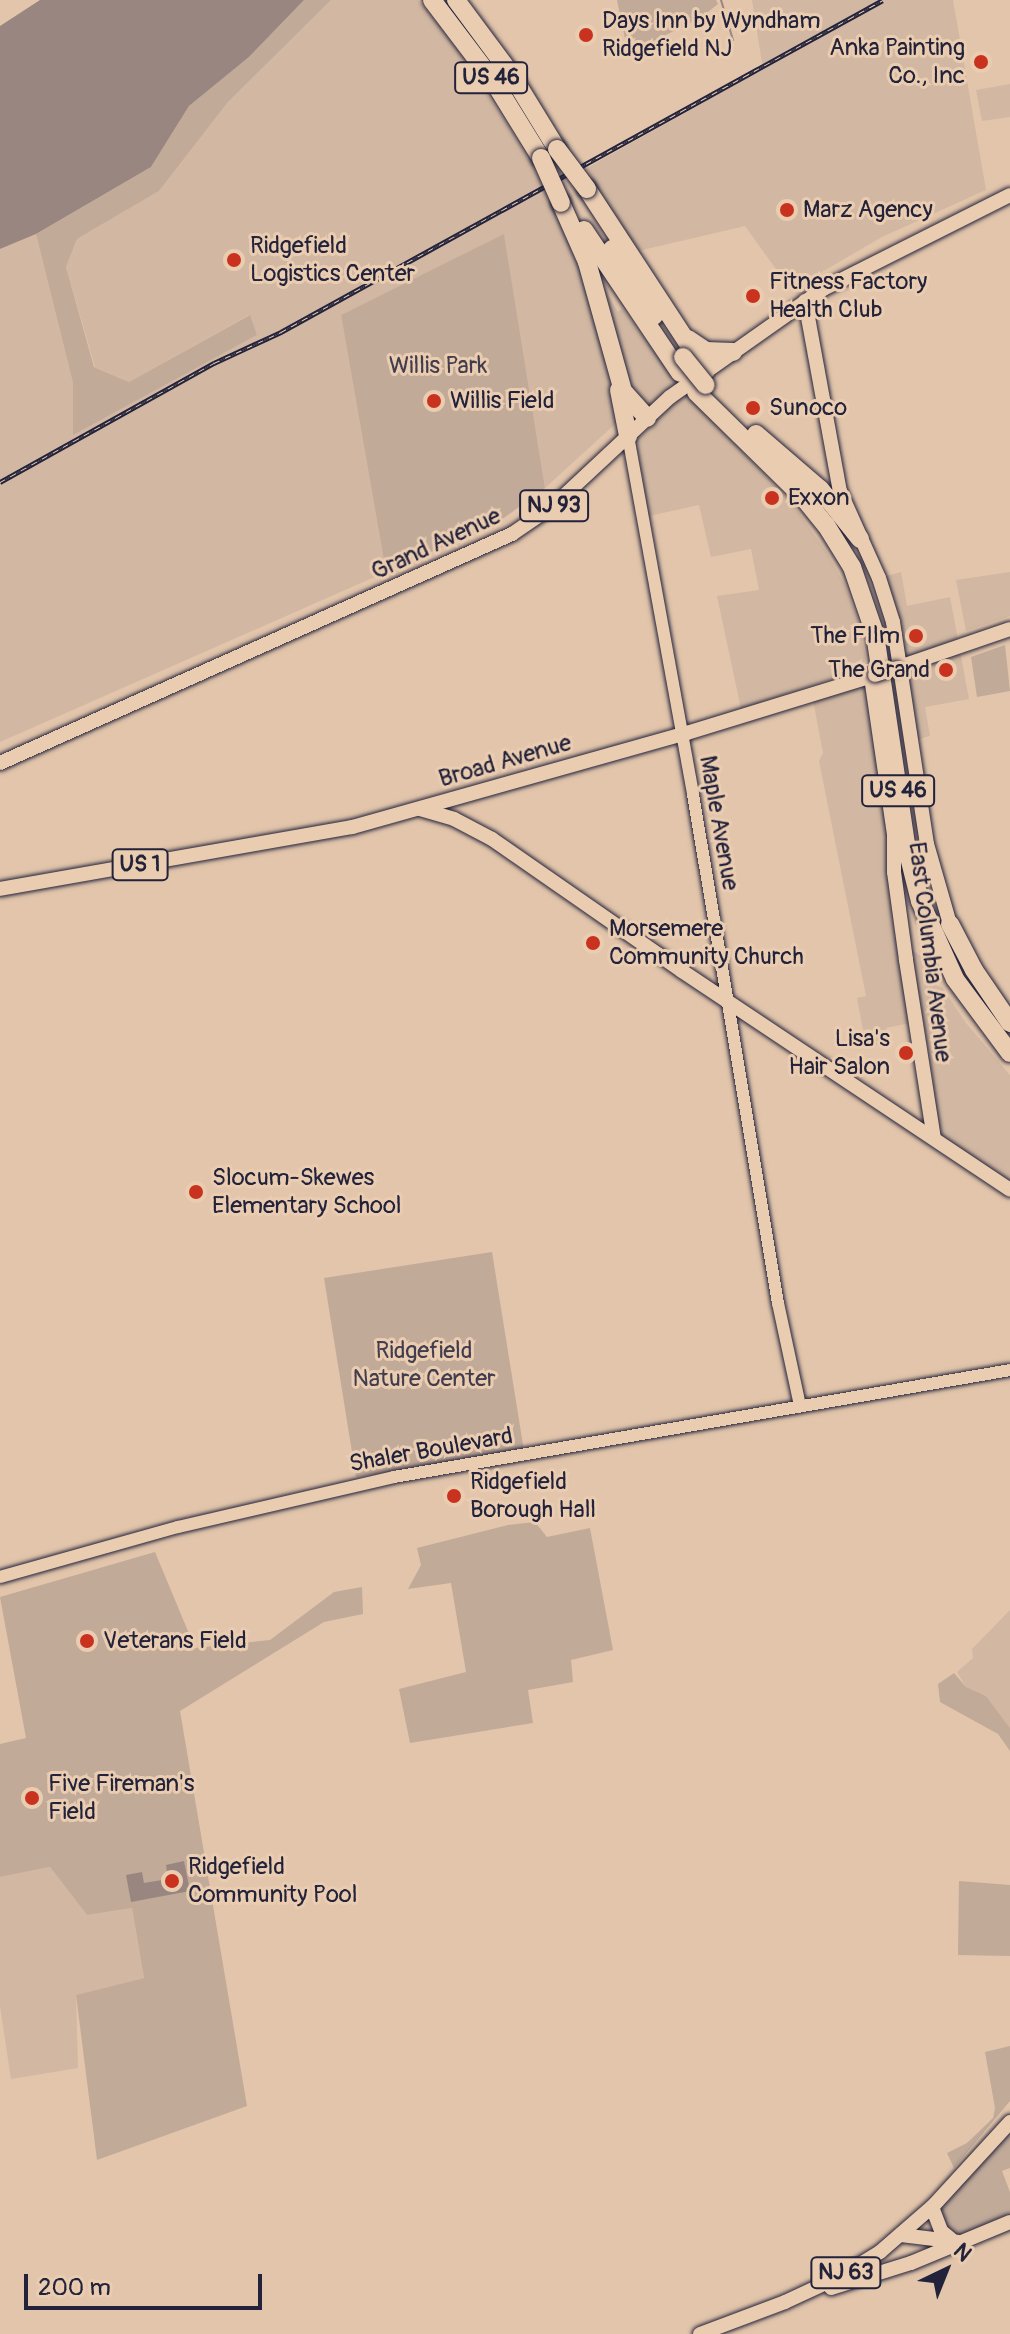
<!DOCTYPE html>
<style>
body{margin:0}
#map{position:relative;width:1010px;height:2334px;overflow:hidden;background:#e2c5ab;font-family:Pangolin,sans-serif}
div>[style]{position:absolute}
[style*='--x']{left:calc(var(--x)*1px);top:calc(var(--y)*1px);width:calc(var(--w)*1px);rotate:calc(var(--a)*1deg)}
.built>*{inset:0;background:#d2b8a2}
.green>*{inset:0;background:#c2aa99}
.water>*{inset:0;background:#998680}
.stream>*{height:2px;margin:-1px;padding:0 1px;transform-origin:1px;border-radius:1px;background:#998680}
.roads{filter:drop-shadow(0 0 2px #22223b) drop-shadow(0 0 2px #22223b)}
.minor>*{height:12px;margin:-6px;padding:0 6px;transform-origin:6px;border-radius:6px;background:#eaccb0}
.major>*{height:14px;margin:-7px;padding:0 7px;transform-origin:7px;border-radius:7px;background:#eaccb0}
.highway>*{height:18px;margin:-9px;padding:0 9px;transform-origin:9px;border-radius:9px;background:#eaccb0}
.rail>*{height:5px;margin-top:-2.5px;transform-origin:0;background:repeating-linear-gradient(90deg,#eaccb0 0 6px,#22223b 0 12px);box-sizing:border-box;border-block:2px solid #22223b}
.bridges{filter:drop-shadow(0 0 2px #22223b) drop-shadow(0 0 2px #22223b)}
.major-bridge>*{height:14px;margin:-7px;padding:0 7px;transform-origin:7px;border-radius:7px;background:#eaccb0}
.highway-bridge>*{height:18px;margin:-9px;padding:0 9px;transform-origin:9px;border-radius:9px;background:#eaccb0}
.dots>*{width:22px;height:22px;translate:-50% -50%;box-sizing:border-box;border:4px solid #eaccb0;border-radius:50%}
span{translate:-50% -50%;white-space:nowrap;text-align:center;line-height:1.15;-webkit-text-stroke:6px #eaccb0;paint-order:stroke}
.shield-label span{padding:2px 6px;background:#eaccb0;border:2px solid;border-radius:6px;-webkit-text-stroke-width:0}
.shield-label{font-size:22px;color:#22223b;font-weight:700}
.poi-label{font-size:24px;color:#22223b}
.left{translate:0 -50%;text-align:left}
.right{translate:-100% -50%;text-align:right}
.park-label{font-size:24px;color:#423d4e}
.street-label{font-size:24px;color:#22223b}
.north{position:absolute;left:906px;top:2230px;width:80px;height:80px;-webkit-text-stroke:6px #eaccb0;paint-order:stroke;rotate:43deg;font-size:22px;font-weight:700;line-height:32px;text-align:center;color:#22223b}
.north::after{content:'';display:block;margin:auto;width:28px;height:36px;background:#22223b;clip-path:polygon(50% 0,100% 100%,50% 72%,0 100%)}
.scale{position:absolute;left:24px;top:2274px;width:238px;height:36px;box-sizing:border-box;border:4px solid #22223b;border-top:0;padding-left:10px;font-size:24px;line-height:28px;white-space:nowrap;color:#22223b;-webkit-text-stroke:6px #eaccb0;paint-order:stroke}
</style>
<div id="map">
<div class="built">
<i style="clip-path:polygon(331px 0,418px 0,458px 50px,512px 132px,618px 312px,622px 308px,686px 395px,788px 498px,826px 551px,845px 585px,859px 623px,866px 659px,862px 669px,741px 709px,717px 596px,759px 590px,751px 549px,711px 557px,699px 505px,649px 516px,636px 440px,654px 424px,628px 397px,624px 416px,545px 488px,504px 235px,341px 315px,386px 572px,0 742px,0 249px,36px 234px,73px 383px,73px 434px,257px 335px,249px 315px,129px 382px,95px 367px,66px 267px,77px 239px,159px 191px,228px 102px)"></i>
<i style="clip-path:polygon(752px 0,953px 0,986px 190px,882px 237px,791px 290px,745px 226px,634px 252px,587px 168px,763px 69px)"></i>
<i style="clip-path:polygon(1010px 84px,1010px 117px,982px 121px,976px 90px)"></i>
<i style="clip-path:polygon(901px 572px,907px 606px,950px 597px,969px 699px,925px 707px,930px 736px,912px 741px,879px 578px)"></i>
<i style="clip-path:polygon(1010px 572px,1010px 616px,966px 631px,956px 580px)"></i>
<i style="clip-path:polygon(871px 677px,915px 1022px,886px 1028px,888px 1042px,873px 1046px,870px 1029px,863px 1030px,857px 998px,866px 996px,819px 761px,823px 753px,812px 695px)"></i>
<i style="clip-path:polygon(911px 950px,921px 956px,966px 1023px,1010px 1075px,1010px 1182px,936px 1133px,932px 1071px)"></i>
<i style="clip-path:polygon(1010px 1610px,1010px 1728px,986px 1696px,966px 1687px,957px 1672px,973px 1658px,972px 1649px)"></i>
<i style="clip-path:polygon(50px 1867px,87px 1915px,132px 1908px,144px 1978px,76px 1995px,78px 2068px,11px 2079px,0 2006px,0 1877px)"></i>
</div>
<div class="green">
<i style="clip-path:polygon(304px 0,331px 0,228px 102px,159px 191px,77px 239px,66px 267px,94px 367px,129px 382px,250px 315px,257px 335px,73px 435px,73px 383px,36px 234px,151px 167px,189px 106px,249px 57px)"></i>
<i style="clip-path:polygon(617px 0,716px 0,718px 4px,699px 19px,628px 53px)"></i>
<i style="clip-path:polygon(504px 234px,545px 488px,497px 523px,386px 572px,341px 315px)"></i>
<i style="clip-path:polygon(1005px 645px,1010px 691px,977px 697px,971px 657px)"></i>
<i style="clip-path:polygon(492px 1252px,524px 1451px,356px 1477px,324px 1278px)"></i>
<i style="clip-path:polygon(535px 1522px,547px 1537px,590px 1528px,613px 1650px,571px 1660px,573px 1682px,528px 1690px,533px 1723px,410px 1743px,399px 1689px,466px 1672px,451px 1583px,408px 1589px,421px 1565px,417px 1548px,508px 1525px)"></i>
<i style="clip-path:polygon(155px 1552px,195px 1648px,270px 1640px,334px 1592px,362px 1587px,363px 1614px,324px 1622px,180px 1711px,247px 2106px,97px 2160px,76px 1995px,144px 1978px,132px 1908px,87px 1915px,50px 1867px,0 1877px,0 1744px,26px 1738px,0 1597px)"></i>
<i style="clip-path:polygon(954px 1673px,966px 1687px,986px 1696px,1010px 1728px,1010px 1751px,998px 1734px,940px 1702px,938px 1684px)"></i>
<i style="clip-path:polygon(959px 1881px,1010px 1885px,1010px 1956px,958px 1955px)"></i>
<i style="clip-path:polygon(1010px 2046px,1010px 2101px,954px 2168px,947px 2153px,967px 2143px,993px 2118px,995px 2108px,985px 2052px)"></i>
<i style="clip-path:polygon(1010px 2122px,1010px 2168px,1002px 2171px,1010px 2192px,1010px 2222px,951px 2239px,932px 2207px)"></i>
</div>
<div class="water">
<i style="clip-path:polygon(40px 0,304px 0,249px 57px,189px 106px,151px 167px,36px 234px,0 249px,0 26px)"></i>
<i style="clip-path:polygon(184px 1861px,190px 1891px,131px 1902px,126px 1875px,142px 1872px,144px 1883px,168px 1879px,166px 1865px)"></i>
</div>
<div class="stream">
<i style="--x:721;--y:0;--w:42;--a:73.3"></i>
</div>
<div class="roads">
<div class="minor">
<i style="--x:628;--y:436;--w:364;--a:79.7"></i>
<i style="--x:693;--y:794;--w:516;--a:80.52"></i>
<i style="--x:778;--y:1303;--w:105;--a:77.9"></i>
<i style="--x:0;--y:1577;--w:185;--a:-15.7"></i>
<i style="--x:178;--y:1527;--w:222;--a:-13"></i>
<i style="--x:394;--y:1477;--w:625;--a:-9.85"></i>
</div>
<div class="major">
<i style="--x:805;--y:301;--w:193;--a:79.6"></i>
<i style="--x:840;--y:491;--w:95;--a:65.9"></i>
<i style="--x:879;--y:578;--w:46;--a:72.3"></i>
<i style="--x:893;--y:622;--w:225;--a:81.3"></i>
<i style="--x:927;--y:844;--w:83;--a:74"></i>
<i style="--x:896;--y:668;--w:120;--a:-18.9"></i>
<i style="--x:871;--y:677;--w:159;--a:81.7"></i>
<i style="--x:894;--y:834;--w:38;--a:90"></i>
<i style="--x:894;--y:872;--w:89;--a:82.2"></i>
<i style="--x:906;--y:960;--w:180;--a:81.1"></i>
<i style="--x:0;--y:763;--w:561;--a:-24.1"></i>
<i style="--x:512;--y:534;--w:50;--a:-34.3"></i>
<i style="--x:553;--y:506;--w:160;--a:-43"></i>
<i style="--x:670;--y:397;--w:187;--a:-35.2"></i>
<i style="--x:823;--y:289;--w:209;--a:-26.7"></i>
<i style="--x:420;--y:809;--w:35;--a:16"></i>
<i style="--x:454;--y:819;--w:43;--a:27.8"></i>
<i style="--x:492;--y:839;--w:231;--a:34.8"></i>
<i style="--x:682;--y:971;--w:394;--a:33.7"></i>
<i style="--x:0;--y:889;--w:357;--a:-10"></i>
<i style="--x:352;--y:827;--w:348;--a:-15.7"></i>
<i style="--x:687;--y:733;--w:197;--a:-17.1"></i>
<i style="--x:932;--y:2207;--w:26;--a:69"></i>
<i style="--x:941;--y:2231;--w:13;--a:39"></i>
<i style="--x:901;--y:2235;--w:58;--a:6.9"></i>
<i style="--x:831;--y:2288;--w:84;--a:-17.4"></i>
<i style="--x:911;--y:2263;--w:107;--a:-22.5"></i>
<i style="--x:700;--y:2334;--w:91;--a:-20.6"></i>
<i style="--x:785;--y:2302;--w:62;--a:-24.9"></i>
<i style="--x:841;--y:2276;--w:46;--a:-31.6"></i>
<i style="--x:880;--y:2252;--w:72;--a:-41"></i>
<i style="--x:934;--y:2205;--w:113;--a:-47.5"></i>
</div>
<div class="highway">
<i style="--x:432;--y:0;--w:103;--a:52.9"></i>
<i style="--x:494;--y:82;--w:89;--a:58.3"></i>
<i style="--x:456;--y:0;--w:92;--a:53.4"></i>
<i style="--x:511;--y:74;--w:88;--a:58.5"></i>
<i style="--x:587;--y:189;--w:217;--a:56.8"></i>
<i style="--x:561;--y:203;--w:64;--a:66.2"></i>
<i style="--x:587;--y:262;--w:134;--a:74.4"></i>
<i style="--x:623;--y:391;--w:36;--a:48"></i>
<i style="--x:584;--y:230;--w:172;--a:56.1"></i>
<i style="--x:612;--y:249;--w:79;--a:57.9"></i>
<i style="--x:688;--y:339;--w:22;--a:34"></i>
<i style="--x:706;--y:351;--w:27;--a:2"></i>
<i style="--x:619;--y:390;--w:47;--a:78.9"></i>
<i style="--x:696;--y:392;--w:150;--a:44.5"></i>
<i style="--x:803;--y:497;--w:36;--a:51"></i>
<i style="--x:826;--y:525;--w:49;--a:58.2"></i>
<i style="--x:852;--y:567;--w:71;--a:71.1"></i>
<i style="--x:875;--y:634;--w:213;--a:81.6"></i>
<i style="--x:906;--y:845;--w:58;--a:76"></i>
<i style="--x:920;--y:901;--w:85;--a:65.8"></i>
<i style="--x:955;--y:979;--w:92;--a:53.4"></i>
<i style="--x:756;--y:434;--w:84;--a:40.7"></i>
<i style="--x:820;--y:489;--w:64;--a:51.3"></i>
<i style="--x:950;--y:924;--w:52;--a:62.4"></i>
<i style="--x:974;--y:970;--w:64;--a:55.8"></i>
</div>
</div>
<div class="rail">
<i style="--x:0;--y:482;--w:245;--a:-29.1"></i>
<i style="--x:214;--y:363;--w:74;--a:-24.8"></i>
<i style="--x:281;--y:332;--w:687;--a:-28.88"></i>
</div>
<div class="bridges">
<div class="major-bridge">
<i style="--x:875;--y:675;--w:22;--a:-18"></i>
</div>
<div class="highway-bridge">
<i style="--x:557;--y:149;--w:50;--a:53.1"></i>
<i style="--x:541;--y:158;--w:49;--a:66"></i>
<i style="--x:683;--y:357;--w:36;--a:51"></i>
</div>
</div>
<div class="dots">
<i style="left:586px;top:35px;background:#c8321e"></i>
<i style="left:981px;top:62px;background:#c8321e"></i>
<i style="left:787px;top:210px;background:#c8321e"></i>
<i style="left:234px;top:260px;background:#c8321e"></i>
<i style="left:753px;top:296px;background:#c8321e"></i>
<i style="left:434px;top:401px;background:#c8321e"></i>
<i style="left:753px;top:408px;background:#c8321e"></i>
<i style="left:772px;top:498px;background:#c8321e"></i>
<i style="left:916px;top:636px;background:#c8321e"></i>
<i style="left:946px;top:670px;background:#c8321e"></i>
<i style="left:593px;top:943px;background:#c8321e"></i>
<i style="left:906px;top:1053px;background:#c8321e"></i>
<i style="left:196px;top:1192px;background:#c8321e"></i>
<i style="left:454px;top:1496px;background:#c8321e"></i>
<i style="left:87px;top:1641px;background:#c8321e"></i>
<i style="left:32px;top:1798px;background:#c8321e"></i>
<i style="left:172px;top:1881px;background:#c8321e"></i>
</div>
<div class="shield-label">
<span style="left:491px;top:78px">US 46</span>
<span style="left:554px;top:506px">NJ 93</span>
<span style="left:898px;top:791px">US 46</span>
<span style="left:140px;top:865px">US 1</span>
<span style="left:846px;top:2273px">NJ 63</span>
</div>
<div class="poi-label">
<span class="left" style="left:602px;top:35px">Days Inn by Wyndham<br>Ridgefield NJ</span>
<span class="right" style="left:965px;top:62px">Anka Painting<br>Co., Inc</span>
<span class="left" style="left:803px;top:210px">Marz Agency</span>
<span class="left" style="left:250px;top:260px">Ridgefield<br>Logistics Center</span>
<span class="left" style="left:769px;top:296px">Fitness Factory<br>Health Club</span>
<span class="left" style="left:450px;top:401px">Willis Field</span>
<span class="left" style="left:769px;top:408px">Sunoco</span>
<span class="left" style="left:788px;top:498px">Exxon</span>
<span class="right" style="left:900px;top:636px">The FIlm</span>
<span class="right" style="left:930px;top:670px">The Grand</span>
<span class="left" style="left:609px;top:943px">Morsemere<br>Community Church</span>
<span class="right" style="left:890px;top:1053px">Lisa's<br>Hair Salon</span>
<span class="left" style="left:212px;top:1192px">Slocum-Skewes<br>Elementary School</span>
<span class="left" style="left:470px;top:1496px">Ridgefield<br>Borough Hall</span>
<span class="left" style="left:103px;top:1641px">Veterans Field</span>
<span class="left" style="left:48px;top:1798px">Five Fireman's<br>Field</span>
<span class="left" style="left:188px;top:1881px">Ridgefield<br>Community Pool</span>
</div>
<div class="park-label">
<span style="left:438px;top:366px">Willis Park</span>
<span style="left:424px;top:1365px">Ridgefield<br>Nature Center</span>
</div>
<div class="street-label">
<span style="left:436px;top:544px;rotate:-25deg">Grand Avenue</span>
<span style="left:505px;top:761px;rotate:-16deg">Broad Avenue</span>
<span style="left:719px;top:823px;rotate:80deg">Maple Avenue</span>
<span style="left:930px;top:952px;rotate:83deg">East Columbia Avenue</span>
<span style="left:431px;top:1450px;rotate:-10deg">Shaler Boulevard</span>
</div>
<div class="north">N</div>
<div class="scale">200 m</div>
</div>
